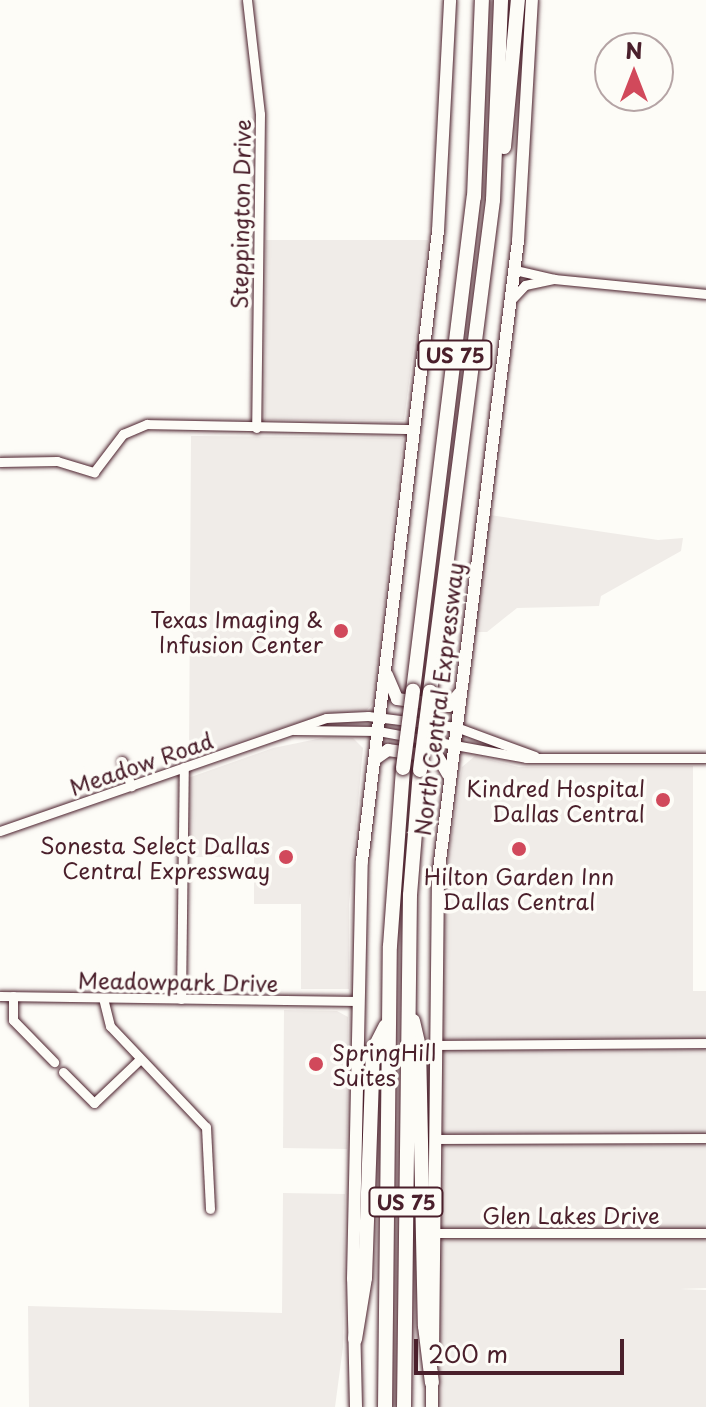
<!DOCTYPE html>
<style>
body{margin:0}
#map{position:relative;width:706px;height:1407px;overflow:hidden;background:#fdfcf7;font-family:"Playpen Sans",sans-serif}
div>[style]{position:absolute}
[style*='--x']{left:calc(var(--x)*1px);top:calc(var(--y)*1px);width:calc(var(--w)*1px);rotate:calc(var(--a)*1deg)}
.built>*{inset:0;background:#f0ece8}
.roads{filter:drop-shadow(0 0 2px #4a1f2b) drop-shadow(0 0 2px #4a1f2b)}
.minor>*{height:9px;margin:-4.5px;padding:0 4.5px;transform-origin:4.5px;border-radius:4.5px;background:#fdfcf7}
.major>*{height:12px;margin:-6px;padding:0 6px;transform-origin:6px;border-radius:6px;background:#fdfcf7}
.highway>*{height:14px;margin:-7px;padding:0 7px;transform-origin:7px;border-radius:7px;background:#fdfcf7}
.bridges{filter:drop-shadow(0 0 2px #4a1f2b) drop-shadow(0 0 2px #4a1f2b)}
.highway-bridge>*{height:14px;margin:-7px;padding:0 7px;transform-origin:7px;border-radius:7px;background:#fdfcf7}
.dots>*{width:22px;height:22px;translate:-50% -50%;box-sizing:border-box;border:4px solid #fdfcf7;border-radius:50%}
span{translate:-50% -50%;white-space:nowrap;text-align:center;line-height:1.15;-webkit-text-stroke:7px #fdfcf7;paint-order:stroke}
.shield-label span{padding:2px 6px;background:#fdfcf7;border:2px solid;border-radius:6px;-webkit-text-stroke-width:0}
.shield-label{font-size:20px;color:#4a1f2b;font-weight:700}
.street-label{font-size:22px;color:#4a1f2b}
.poi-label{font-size:22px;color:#4a1f2b}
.right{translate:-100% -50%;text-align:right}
.left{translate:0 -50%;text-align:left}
.north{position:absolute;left:594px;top:32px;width:80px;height:80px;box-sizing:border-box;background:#fdfcf7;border:2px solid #b5a4a5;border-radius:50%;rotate:0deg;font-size:22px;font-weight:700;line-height:32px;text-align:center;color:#4a1f2b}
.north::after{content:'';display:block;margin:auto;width:28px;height:36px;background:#d1495b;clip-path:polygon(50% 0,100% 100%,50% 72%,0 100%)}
.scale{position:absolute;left:414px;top:1339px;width:210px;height:36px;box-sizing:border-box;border:4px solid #4a1f2b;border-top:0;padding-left:10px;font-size:24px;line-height:28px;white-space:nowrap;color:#4a1f2b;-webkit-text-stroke:6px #fdfcf7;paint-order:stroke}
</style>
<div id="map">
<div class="built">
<i style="clip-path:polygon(266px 240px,428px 240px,404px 420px,265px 420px)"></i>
<i style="clip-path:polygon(191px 436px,403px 438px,374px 702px,366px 711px,322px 715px,189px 757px)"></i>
<i style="clip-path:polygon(490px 515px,658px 540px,683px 538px,681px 551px,601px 596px,599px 606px,517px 608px,487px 632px,473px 632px)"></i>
<i style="clip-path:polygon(327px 737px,353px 738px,363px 748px,349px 905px,349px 989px,301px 989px,301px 904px,254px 904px,254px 857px,188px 857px,188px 778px,273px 748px)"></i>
<i style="clip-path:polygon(475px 756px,519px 767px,693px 766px,693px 991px,706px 991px,706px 1288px,680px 1289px,706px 1290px,706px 1407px,437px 1407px,444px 885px,462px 767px)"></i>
<i style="clip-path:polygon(284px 1010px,337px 1011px,348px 1017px,347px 1149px,283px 1148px)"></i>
<i style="clip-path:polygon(283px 1193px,345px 1194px,343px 1347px,335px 1407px,29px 1407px,28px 1306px,282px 1313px)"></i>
</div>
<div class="roads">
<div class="minor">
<i style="--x:247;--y:0;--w:115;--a:83.5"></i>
<i style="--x:260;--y:114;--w:314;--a:90.7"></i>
<i style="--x:515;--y:270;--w:40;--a:13"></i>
<i style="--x:554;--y:279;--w:153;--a:5.6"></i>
<i style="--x:512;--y:299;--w:19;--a:-47"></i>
<i style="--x:525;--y:285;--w:30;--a:-12"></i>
<i style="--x:0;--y:462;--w:57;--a:-1"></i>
<i style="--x:57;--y:461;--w:39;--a:17"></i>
<i style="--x:94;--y:472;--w:48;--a:-52.7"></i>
<i style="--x:123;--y:434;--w:26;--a:-23"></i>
<i style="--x:147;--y:424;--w:267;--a:1.1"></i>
<i style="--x:294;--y:730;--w:84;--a:0.7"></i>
<i style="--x:378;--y:731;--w:150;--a:10.3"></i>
<i style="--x:526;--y:758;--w:180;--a:0"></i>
<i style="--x:122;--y:761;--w:27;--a:70"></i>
<i style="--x:0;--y:831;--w:345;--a:-19.1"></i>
<i style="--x:326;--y:718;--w:42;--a:-2.7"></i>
<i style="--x:368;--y:716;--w:89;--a:7.1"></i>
<i style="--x:456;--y:727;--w:84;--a:20.2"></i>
<i style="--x:0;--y:996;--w:357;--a:0.8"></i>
<i style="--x:13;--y:996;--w:24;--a:90"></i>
<i style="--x:13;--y:1020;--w:59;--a:45.7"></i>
<i style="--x:103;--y:998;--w:29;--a:76"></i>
<i style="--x:110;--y:1026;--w:139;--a:46.5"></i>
<i style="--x:206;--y:1127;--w:82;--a:87.2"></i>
<i style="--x:181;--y:999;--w:232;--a:-89.3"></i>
<i style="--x:437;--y:1045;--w:269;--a:-0.4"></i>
<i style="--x:63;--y:1072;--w:44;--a:45"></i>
<i style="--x:94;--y:1103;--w:62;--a:-43.7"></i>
<i style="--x:435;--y:1139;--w:271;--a:-0.2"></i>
<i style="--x:435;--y:1233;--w:271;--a:0"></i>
</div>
<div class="major">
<i style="--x:387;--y:675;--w:26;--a:67"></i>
<i style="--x:397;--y:699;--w:52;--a:7.7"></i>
<i style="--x:449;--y:706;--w:17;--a:-50"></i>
<i style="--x:375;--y:759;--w:16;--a:-35"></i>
<i style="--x:388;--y:750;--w:50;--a:8"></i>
<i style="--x:438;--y:757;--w:20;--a:60"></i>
<i style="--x:433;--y:1355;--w:478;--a:-89.4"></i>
<i style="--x:438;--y:877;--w:641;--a:-82.83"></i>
<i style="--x:518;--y:241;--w:241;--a:-86.7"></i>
<i style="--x:356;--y:1407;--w:128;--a:-91.3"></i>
<i style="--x:353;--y:1279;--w:418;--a:-88.8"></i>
<i style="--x:362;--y:861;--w:635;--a:-83.12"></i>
<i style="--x:438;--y:231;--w:231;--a:-87"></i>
<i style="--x:432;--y:1407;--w:34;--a:-90"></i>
</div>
<div class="highway">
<i style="--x:504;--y:147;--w:148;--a:-84.6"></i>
<i style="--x:413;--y:691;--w:498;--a:-83"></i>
<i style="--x:474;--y:197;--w:197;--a:-87.7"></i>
<i style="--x:430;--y:692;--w:496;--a:-82.7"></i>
<i style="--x:493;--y:200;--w:200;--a:-87.7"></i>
<i style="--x:413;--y:1021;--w:26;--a:77"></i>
<i style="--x:419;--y:1046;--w:280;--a:88.8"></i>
<i style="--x:425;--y:1326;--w:57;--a:83"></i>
<i style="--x:355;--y:1339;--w:62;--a:-80.7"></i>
<i style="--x:365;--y:1278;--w:227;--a:-88"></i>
<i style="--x:373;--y:1051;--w:28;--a:-63"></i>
<i style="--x:385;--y:1407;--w:461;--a:-89.4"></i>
<i style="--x:390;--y:946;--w:178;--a:-85.8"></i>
<i style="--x:404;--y:1407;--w:512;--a:-89.33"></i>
<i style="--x:410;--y:895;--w:125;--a:-85.4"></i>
</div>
</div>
<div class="bridges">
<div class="highway-bridge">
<i style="--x:403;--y:768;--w:78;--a:-82.6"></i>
<i style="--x:420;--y:770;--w:79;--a:-82.7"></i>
</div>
</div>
<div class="dots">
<i style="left:341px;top:631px;background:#d1495b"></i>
<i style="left:663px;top:800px;background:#d1495b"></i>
<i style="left:519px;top:849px;background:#d1495b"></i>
<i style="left:286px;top:857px;background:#d1495b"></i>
<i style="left:316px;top:1064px;background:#d1495b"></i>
</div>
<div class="shield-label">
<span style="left:455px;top:355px">US 75</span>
<span style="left:406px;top:1202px">US 75</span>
</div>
<div class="street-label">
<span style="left:240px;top:214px;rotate:-89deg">Steppington Drive</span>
<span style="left:438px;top:699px;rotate:-83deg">North Central Expressway</span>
<span style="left:141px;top:763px;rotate:-19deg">Meadow Road</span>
<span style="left:178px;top:981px;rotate:1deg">Meadowpark Drive</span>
<span style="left:571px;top:1215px">Glen Lakes Drive</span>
</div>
<div class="poi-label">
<span class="right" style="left:323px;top:631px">Texas Imaging &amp;<br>Infusion Center</span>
<span class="right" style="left:645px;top:800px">Kindred Hospital<br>Dallas Central</span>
<span class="right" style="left:270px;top:857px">Sonesta Select Dallas<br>Central Expressway</span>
<span style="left:519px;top:888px">Hilton Garden Inn<br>Dallas Central</span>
<span class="left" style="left:332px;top:1064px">SpringHill<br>Suites</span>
</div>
<div class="north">N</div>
<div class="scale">200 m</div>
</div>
